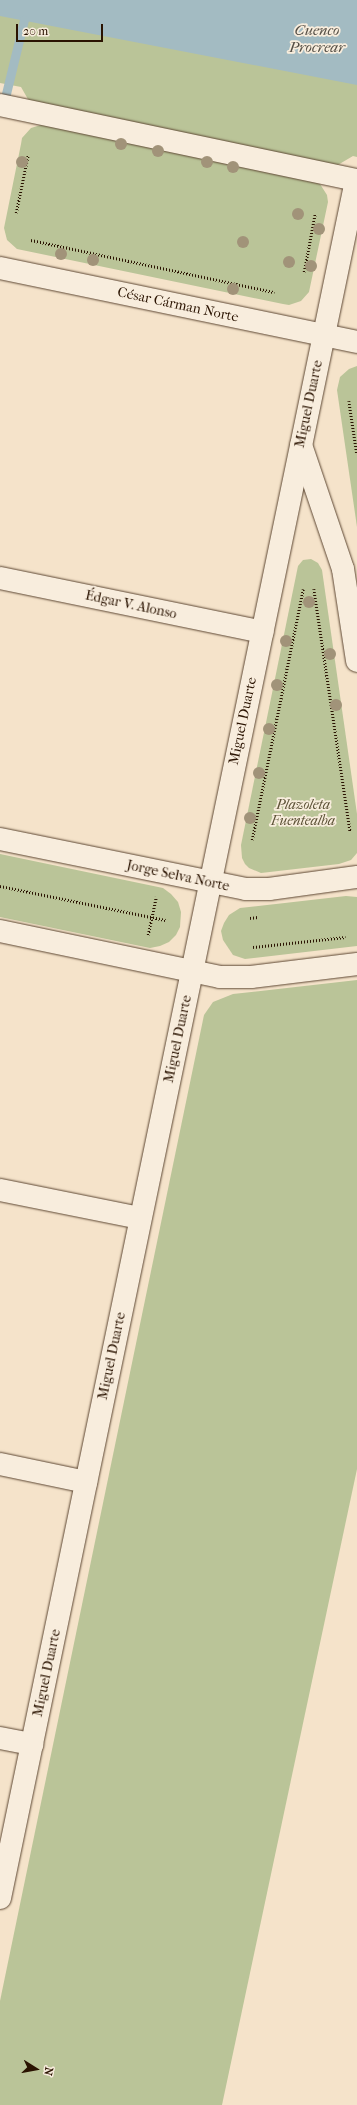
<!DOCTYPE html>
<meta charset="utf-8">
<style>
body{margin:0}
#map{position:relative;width:357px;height:2105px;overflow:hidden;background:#f5e3ca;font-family:"IM FELL French Canon",serif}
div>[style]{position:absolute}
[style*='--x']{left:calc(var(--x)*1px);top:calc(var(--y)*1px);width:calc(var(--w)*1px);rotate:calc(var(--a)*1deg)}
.green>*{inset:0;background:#bac498}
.water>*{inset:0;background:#a3bbc2}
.stream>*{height:9px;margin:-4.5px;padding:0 4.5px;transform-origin:4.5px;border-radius:4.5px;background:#a3bbc2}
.path>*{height:2.5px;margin-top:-1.25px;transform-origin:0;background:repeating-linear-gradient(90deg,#2a1301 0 1px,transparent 0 3px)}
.roads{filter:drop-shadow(0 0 1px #5d4733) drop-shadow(0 0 1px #5d4733)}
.minor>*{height:22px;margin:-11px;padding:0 11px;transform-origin:11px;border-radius:11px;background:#f8eddd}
.trees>*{width:12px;height:12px;margin:-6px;border-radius:50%;background:#a19379}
span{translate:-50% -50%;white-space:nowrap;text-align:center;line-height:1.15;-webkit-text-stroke:3.5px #f8eddd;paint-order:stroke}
.street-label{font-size:14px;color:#2a1301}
.park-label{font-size:14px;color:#5c5136;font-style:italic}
.water-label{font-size:15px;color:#544e45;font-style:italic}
.north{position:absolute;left:16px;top:2049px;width:40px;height:40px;-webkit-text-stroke:3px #f8eddd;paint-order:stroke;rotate:101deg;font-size:11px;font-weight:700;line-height:16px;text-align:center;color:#2a1301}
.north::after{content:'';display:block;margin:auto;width:14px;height:18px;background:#2a1301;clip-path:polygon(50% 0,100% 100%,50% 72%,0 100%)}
.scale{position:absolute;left:16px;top:24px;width:87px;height:18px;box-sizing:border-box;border:2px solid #2a1301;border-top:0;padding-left:5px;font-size:12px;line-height:14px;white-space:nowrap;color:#2a1301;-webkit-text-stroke:3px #f8eddd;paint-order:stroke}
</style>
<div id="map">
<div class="green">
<i style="clip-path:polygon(0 0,357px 0,357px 157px,353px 156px,336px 166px,29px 101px,21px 87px,0 83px)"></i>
<i style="clip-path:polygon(44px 124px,314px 181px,320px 184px,327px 195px,328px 202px,309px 292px,301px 301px,289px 305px,283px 304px,17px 249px,7px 240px,4px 228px,21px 144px,22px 138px,31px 128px)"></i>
<i style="clip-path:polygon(357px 366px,357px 527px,337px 390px,340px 377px,349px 369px)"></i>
<i style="clip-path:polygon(311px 559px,318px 563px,322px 570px,357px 814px,357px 853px,351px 860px,339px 864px,261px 873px,249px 868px,245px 864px,242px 858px,241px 845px,298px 566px,303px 560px)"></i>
<i style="clip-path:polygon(0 854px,163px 888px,171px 894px,178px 902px,181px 912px,180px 927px,176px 935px,169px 942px,160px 946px,150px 948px,0 917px)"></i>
<i style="clip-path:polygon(346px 896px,357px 897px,357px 946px,245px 959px,233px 955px,223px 940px,221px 931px,224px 923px,229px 915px,240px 908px)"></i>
<i style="clip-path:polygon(357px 980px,357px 1469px,222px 2105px,0 2105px,0 2001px,204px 1015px,213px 1002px,233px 994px)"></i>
</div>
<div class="water">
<i style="clip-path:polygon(0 0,357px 0,357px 85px,0 16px)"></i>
</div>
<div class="stream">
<i style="--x:3;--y:106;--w:89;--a:-76.3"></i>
</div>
<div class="path">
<i style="--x:16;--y:213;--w:59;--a:-78.3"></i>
<i style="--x:31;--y:240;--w:249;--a:12.1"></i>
<i style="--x:304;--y:272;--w:59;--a:-79.3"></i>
<i style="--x:349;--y:401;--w:54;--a:81.4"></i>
<i style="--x:314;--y:589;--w:245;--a:81.5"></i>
<i style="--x:252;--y:840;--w:256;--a:-78.5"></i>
<i style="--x:0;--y:886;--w:169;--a:11.6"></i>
<i style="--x:250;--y:918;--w:8;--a:-7"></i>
<i style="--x:148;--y:935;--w:39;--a:-78"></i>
<i style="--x:253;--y:947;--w:93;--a:-6.2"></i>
</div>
<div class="roads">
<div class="minor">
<i style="--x:0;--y:105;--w:365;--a:11.9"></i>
<i style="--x:0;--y:268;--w:365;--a:11.7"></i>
<i style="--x:301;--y:445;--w:131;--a:71.3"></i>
<i style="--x:343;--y:569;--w:93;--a:81.3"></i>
<i style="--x:0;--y:578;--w:268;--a:11.6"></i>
<i style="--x:0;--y:839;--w:251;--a:11.5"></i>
<i style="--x:246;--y:889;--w:23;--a:0"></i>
<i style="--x:269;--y:889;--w:89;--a:-7.8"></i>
<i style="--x:0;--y:931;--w:225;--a:11.8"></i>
<i style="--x:220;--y:977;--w:31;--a:0"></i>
<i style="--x:251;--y:977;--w:107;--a:-7"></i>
<i style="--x:0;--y:1190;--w:143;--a:11.3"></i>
<i style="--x:0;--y:1464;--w:88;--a:11.8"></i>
<i style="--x:0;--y:1738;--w:33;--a:11"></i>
<i style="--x:0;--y:1898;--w:1754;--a:-78.29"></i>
</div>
</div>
<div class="trees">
<i style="left:121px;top:144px"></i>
<i style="left:158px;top:151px"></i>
<i style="left:22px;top:162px"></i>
<i style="left:207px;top:162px"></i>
<i style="left:233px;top:167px"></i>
<i style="left:298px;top:214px"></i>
<i style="left:319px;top:229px"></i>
<i style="left:243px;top:242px"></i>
<i style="left:61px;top:254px"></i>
<i style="left:93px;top:260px"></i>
<i style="left:289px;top:262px"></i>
<i style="left:311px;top:266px"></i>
<i style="left:233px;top:289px"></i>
<i style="left:309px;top:602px"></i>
<i style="left:286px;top:641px"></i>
<i style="left:330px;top:654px"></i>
<i style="left:277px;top:685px"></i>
<i style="left:336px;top:705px"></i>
<i style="left:269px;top:729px"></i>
<i style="left:259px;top:773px"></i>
<i style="left:250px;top:818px"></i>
</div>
<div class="street-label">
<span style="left:178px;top:305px;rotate:12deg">César Cárman Norte</span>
<span style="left:309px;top:404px;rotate:-78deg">Miguel Duarte</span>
<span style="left:131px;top:605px;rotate:12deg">Édgar V. Alonso</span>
<span style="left:243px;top:721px;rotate:-78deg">Miguel Duarte</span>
<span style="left:178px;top:876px;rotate:12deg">Jorge Selva Norte</span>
<span style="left:178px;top:1039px;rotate:-78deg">Miguel Duarte</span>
<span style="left:112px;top:1356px;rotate:-78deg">Miguel Duarte</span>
<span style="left:47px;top:1673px;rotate:-78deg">Miguel Duarte</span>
</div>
<div class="park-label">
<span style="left:303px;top:813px">Plazoleta<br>Fuentealba</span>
</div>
<div class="water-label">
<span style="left:317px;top:39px">Cuenco<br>Procrear</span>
</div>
<div class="north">N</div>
<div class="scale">20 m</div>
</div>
